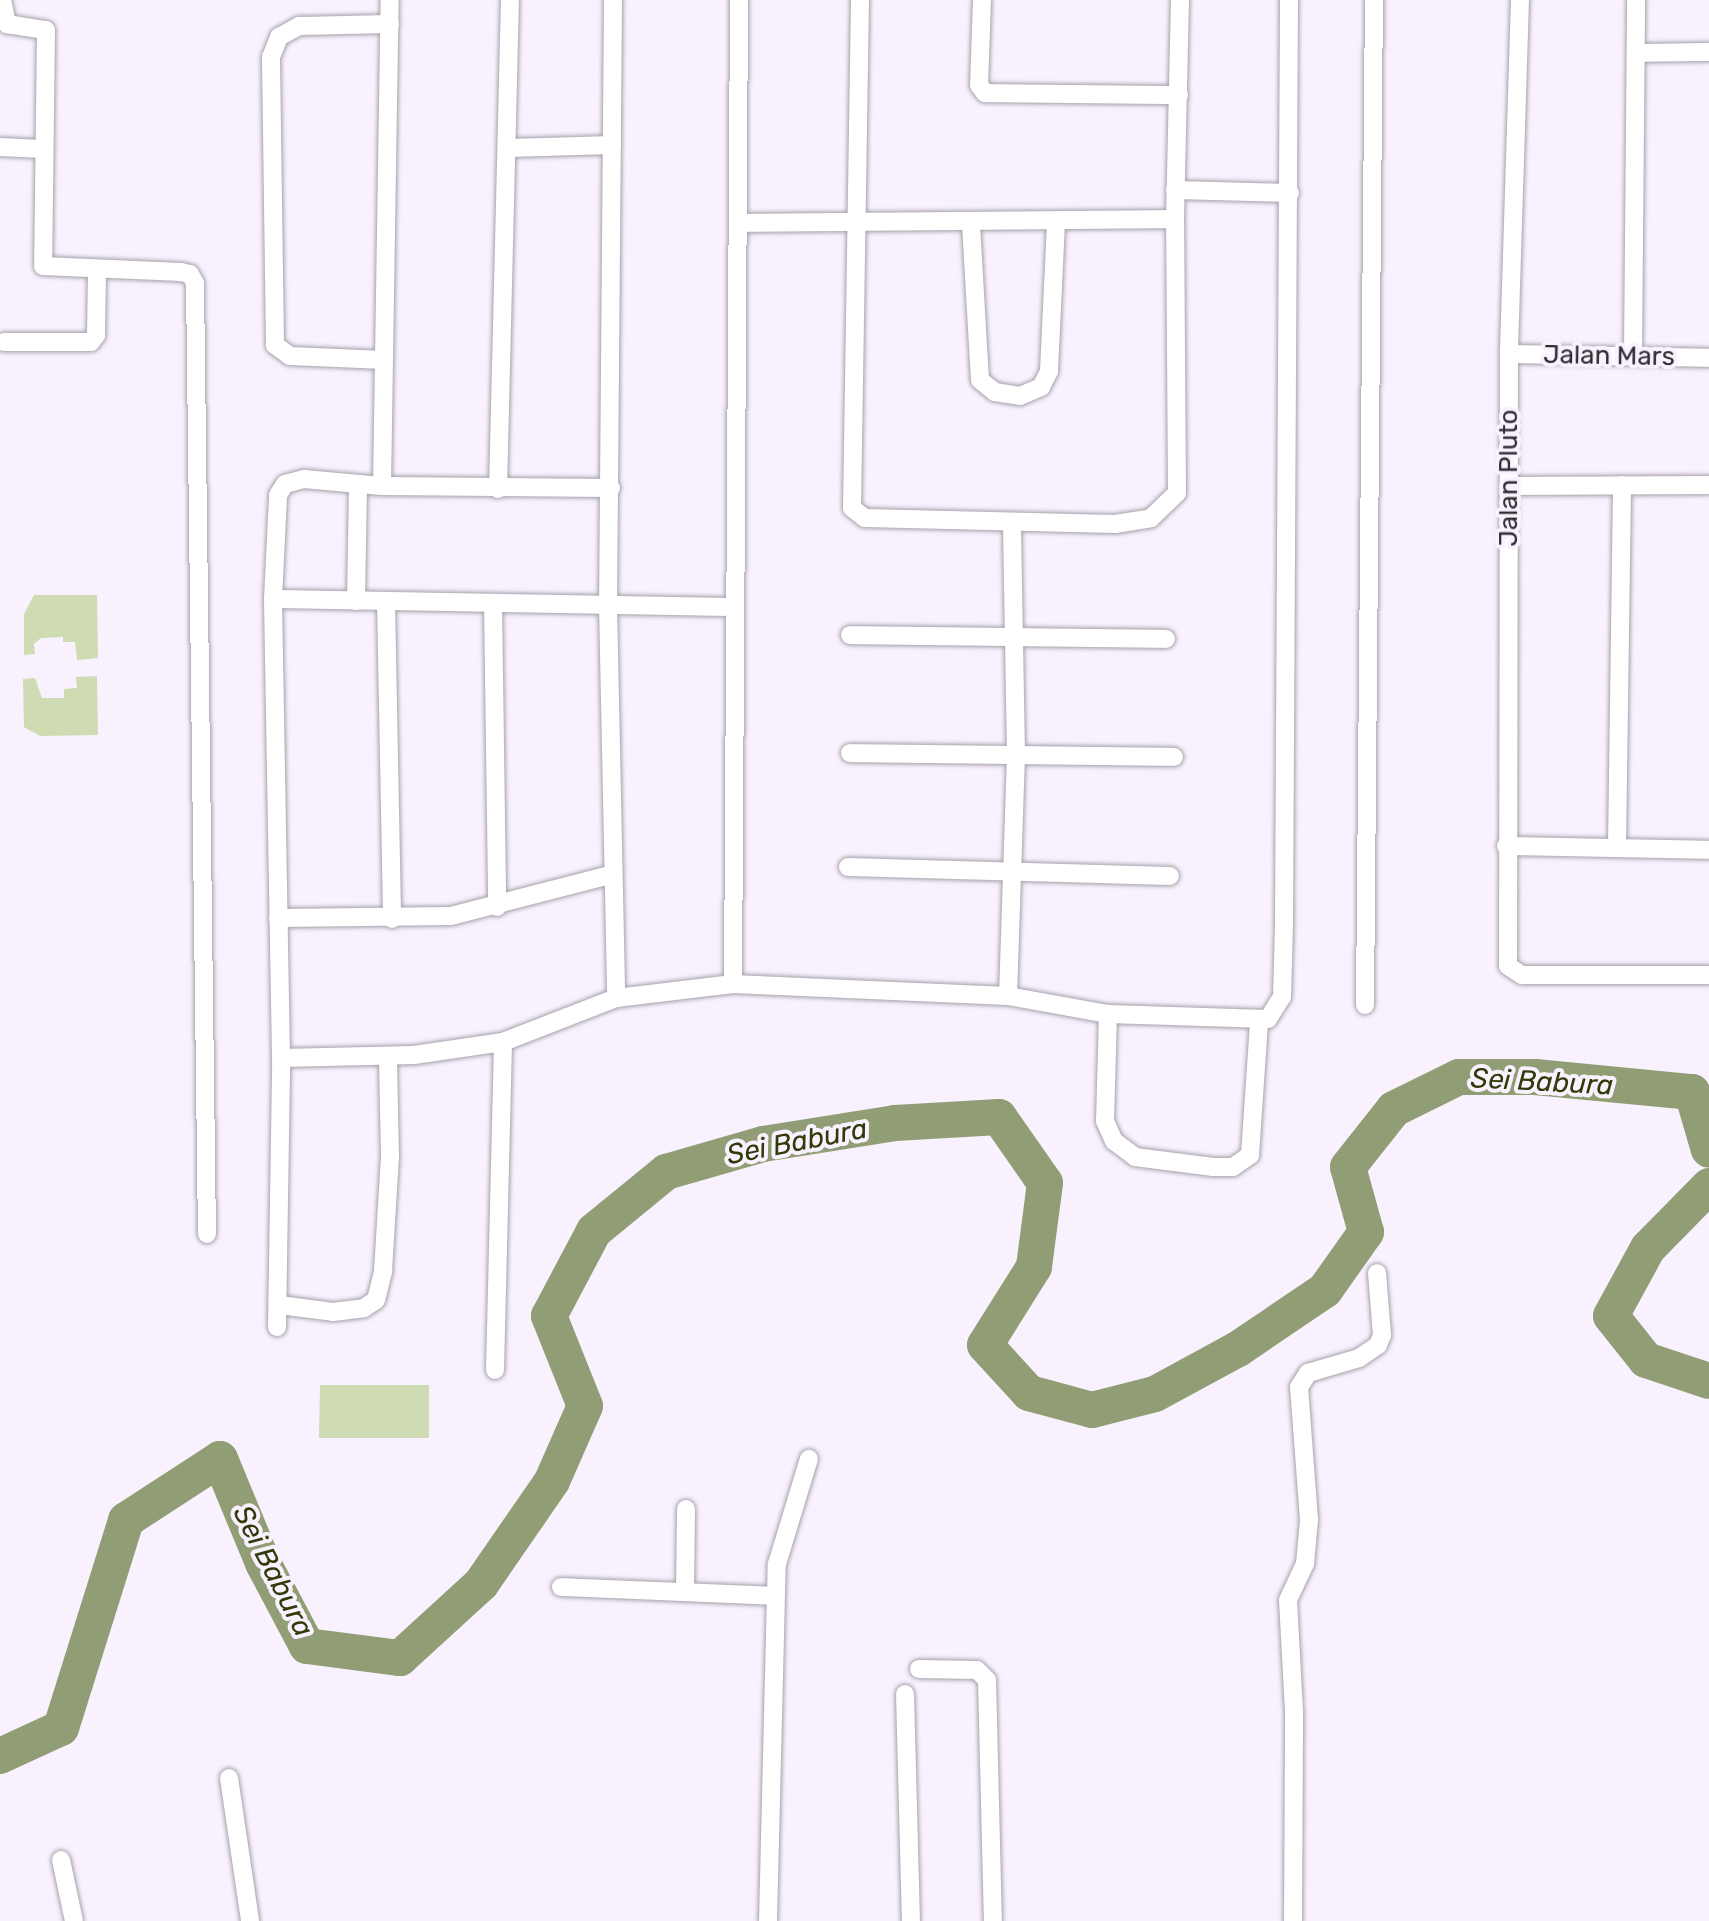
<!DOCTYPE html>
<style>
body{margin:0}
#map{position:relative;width:1709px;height:1921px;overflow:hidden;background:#f9f2fe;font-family:Rubik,sans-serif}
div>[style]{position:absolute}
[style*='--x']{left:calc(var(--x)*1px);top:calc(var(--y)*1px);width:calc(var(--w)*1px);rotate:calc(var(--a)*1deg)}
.green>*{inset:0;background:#cfdbb3}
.river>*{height:36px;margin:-18px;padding:0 18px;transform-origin:18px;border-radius:18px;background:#919d74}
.roads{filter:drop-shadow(0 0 2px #a6a1ab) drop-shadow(0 0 2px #a6a1ab)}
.minor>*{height:18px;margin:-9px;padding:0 9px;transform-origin:9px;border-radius:9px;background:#fff}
span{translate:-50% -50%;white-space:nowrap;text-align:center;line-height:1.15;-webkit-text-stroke:8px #f9f2fe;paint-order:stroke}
.street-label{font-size:26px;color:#302d31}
.water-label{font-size:28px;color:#303b09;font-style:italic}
</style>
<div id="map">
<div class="green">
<i style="clip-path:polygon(34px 595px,97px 595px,98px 658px,77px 660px,75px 642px,63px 642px,63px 637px,41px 638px,34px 644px,35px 654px,24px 655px,24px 614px)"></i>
<i style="clip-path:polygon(97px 676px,98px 735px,40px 736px,24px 727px,23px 679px,35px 678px,42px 698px,64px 698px,64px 689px,77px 688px,76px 677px)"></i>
<i style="clip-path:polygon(320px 1385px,429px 1385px,429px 1438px,319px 1438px)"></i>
</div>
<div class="river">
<i style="--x:1709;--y:1186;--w:87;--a:134.5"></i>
<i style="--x:1648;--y:1248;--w:77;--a:118.6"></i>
<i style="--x:1611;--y:1316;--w:56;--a:51.5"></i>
<i style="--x:1646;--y:1360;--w:66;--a:18.4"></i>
<i style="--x:0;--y:1756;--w:67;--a:-24.7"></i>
<i style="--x:61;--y:1728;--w:218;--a:-72.6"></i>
<i style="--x:126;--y:1520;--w:112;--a:-33"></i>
<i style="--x:220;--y:1459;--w:113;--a:67.5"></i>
<i style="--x:263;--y:1563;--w:94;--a:62.1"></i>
<i style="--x:307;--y:1646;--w:94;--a:7.4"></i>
<i style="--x:400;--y:1658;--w:110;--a:-42.4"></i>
<i style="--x:481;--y:1584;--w:125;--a:-55.4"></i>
<i style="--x:552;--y:1481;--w:82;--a:-66.3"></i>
<i style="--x:585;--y:1406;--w:97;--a:-111.8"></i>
<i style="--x:549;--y:1316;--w:96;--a:-62.1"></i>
<i style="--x:594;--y:1231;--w:93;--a:-39.3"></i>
<i style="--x:666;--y:1172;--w:101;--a:-16.1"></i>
<i style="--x:763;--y:1144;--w:134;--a:-9"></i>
<i style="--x:895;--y:1123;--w:104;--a:-3.3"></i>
<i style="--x:999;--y:1117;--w:80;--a:55.1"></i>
<i style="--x:1045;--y:1183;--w:85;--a:97.5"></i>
<i style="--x:1034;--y:1267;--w:92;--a:122.1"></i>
<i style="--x:985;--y:1345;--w:65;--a:47.5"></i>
<i style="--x:1029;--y:1393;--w:65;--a:15.1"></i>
<i style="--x:1092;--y:1410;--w:65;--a:-14.3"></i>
<i style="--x:1155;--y:1394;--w:94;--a:-28.5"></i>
<i style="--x:1238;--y:1349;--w:105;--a:-34.1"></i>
<i style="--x:1325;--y:1290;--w:71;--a:-54.7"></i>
<i style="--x:1366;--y:1232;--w:67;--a:-105.5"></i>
<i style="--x:1348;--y:1167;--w:74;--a:-51.6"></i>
<i style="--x:1394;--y:1109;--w:72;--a:-26.2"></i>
<i style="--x:1459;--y:1077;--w:76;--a:0"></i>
<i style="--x:1535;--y:1077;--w:158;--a:5.5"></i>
<i style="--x:1692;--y:1092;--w:60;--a:73.7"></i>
</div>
<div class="roads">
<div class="minor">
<i style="--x:2;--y:0;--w:25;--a:78"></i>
<i style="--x:7;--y:24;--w:39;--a:9"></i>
<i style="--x:46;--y:30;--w:236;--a:90.7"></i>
<i style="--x:43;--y:266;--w:138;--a:2.5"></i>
<i style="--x:181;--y:272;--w:9;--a:13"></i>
<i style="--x:190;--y:274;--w:10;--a:61"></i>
<i style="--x:195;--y:283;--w:951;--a:89.28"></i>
<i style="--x:613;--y:0;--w:605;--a:90.47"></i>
<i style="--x:608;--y:605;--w:393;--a:88.8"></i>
<i style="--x:860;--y:0;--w:508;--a:90.9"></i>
<i style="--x:852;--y:508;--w:16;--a:38"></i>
<i style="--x:865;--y:518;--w:250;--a:1.4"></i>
<i style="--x:1115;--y:524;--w:36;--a:-9"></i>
<i style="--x:1151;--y:518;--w:36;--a:-44"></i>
<i style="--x:1177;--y:493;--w:274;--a:-90.4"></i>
<i style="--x:1175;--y:219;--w:219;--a:-88.7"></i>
<i style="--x:982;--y:0;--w:85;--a:92"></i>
<i style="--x:979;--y:85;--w:10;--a:53"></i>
<i style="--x:985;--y:93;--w:194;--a:0.6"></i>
<i style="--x:1520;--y:0;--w:354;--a:91.8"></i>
<i style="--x:1509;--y:354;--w:612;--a:90.09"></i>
<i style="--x:1508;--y:966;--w:17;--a:33"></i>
<i style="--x:1522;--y:975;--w:187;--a:0"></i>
<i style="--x:1636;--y:53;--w:73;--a:-0.8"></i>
<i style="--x:0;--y:147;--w:42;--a:2.7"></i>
<i style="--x:509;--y:148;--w:103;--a:-1.7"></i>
<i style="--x:1175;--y:190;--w:115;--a:1.5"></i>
<i style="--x:738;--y:223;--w:437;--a:-0.5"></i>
<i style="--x:971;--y:224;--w:156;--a:86.7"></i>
<i style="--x:980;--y:380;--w:19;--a:39"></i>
<i style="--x:995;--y:392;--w:25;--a:9"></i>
<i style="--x:1020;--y:396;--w:23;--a:-23"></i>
<i style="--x:1041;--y:387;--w:18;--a:-63"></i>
<i style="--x:1049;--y:371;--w:149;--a:-87.3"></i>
<i style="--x:4;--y:342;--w:87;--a:0"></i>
<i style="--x:91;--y:342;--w:9;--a:-54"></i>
<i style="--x:96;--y:335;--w:65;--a:-89.1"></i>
<i style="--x:1509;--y:354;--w:200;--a:1.1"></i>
<i style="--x:1633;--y:354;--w:354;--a:-89.5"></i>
<i style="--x:384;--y:360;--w:94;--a:-177.6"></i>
<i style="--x:290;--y:356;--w:19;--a:-144"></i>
<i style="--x:275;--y:345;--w:288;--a:-90.8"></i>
<i style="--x:271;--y:57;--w:22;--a:-68"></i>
<i style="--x:279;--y:37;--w:23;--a:-29"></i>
<i style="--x:299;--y:26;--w:91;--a:-1.3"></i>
<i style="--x:382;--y:486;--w:486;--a:-89.1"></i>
<i style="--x:1510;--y:486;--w:199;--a:-0.3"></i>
<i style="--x:498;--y:489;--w:489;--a:-88.6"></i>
<i style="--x:273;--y:599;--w:461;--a:1"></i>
<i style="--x:356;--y:601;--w:117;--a:-89"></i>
<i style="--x:386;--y:601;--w:318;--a:88.9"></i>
<i style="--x:493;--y:603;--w:304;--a:89.2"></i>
<i style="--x:850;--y:635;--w:316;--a:0.7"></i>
<i style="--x:850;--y:753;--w:324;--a:0.7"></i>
<i style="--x:1506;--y:846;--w:203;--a:1.1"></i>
<i style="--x:1617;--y:847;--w:362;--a:-89.2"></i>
<i style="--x:848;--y:867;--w:322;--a:1.6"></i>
<i style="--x:278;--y:918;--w:173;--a:-0.7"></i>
<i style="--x:451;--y:916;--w:164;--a:-14.5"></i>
<i style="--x:733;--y:984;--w:984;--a:-89.65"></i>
<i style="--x:1008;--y:996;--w:241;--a:-88.1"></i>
<i style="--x:1016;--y:755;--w:233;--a:-91"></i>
<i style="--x:1365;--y:1005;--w:1005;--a:-89.49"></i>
<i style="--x:1108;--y:1014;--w:107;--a:91.6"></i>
<i style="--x:1105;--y:1121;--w:22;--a:66"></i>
<i style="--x:1114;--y:1141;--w:26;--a:37"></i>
<i style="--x:1135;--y:1157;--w:79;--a:7.3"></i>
<i style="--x:1213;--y:1167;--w:20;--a:0"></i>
<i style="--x:1233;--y:1167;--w:21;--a:-35"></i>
<i style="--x:1250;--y:1155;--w:132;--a:-86.1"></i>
<i style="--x:281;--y:1058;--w:133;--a:-1.3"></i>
<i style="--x:414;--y:1055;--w:90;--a:-8.3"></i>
<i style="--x:503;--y:1042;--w:121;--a:-21.3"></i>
<i style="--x:616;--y:998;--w:118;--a:-6.8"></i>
<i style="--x:733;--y:984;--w:275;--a:2.5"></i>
<i style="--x:1008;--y:996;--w:102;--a:10.2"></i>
<i style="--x:1108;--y:1014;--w:160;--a:1.8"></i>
<i style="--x:1268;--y:1019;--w:26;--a:-58"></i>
<i style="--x:1282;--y:997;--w:73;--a:-88.4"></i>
<i style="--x:1284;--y:924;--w:924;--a:-89.69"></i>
<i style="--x:280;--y:1305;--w:53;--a:7.5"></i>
<i style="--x:333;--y:1312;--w:31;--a:-7"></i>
<i style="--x:364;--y:1308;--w:14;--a:-34"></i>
<i style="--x:376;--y:1300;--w:30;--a:-76"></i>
<i style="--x:383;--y:1271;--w:115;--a:-86.5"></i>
<i style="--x:390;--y:1156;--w:99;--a:-91.2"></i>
<i style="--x:277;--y:1327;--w:269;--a:-89.1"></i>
<i style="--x:281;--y:1058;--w:459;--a:-91"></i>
<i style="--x:273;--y:599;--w:104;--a:-87.2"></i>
<i style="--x:278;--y:495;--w:13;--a:-58"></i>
<i style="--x:285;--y:484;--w:20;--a:-15"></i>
<i style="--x:304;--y:479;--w:78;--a:5.1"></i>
<i style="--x:382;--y:486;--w:229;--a:0.5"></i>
<i style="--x:495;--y:1370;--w:328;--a:-88.6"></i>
<i style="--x:561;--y:1587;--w:214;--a:2.4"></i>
<i style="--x:685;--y:1592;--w:83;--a:-89.3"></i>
<i style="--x:919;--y:1669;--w:58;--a:1"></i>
<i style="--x:977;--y:1670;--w:14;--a:45"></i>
<i style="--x:987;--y:1680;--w:241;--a:88.6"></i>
<i style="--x:905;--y:1694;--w:227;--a:88.5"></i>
<i style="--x:229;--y:1778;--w:145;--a:81.6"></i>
<i style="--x:61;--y:1860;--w:62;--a:78"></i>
<i style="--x:768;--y:1921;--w:357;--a:-88.6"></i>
<i style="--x:777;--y:1564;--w:110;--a:-73.1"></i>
<i style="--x:1293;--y:1921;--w:210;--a:-89.7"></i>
<i style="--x:1294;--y:1711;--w:111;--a:-93.1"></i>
<i style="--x:1288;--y:1600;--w:40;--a:-65"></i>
<i style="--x:1305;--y:1564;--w:44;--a:-84.8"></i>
<i style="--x:1309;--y:1520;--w:133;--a:-94.3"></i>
<i style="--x:1299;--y:1387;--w:17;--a:-57"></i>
<i style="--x:1308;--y:1373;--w:53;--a:-16.4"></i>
<i style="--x:1359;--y:1358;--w:23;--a:-34"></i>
<i style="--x:1378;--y:1345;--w:11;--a:-68"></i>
<i style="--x:1382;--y:1335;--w:62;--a:-94.6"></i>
</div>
</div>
<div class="street-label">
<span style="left:1609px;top:356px;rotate:1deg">Jalan Mars</span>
<span style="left:1509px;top:478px;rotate:-90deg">Jalan Pluto</span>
</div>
<div class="water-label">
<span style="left:1542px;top:1082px;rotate:3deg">Sei Babura</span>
<span style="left:797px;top:1142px;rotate:-11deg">Sei Babura</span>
<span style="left:273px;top:1571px;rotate:63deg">Sei Babura</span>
</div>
</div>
